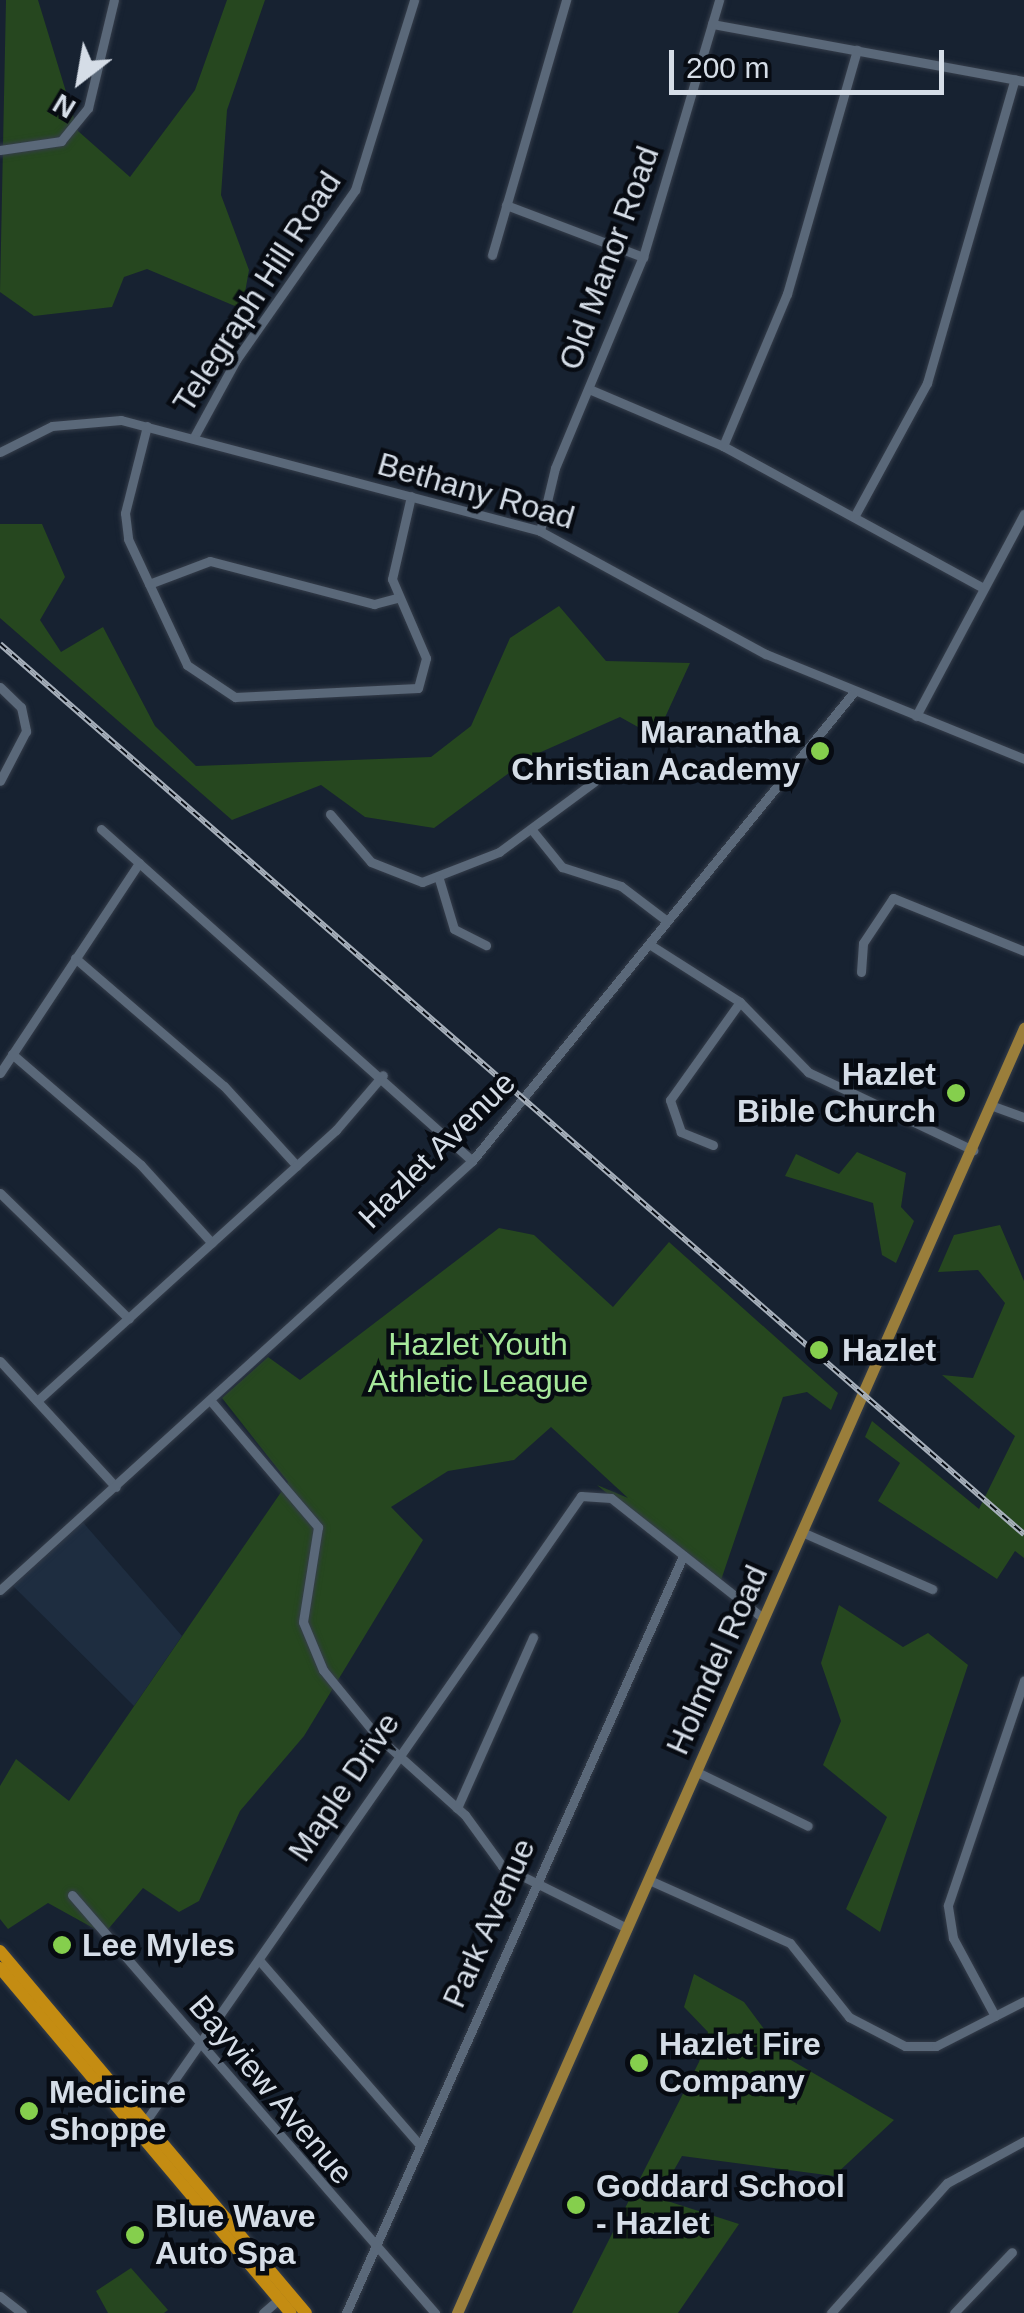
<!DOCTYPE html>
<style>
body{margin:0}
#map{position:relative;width:1024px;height:2313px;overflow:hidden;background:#172231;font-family:Arial,sans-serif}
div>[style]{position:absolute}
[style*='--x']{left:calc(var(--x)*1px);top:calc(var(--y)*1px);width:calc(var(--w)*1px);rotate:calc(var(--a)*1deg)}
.built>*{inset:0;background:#1e2d40}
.green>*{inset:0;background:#26471f}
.roads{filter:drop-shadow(0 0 2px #353d4a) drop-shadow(0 0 2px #353d4a)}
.minor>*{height:9px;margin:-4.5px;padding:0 4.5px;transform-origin:4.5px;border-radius:4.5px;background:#5a6879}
.major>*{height:11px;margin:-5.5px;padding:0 5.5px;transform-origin:5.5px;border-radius:5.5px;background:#9a7e3b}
.highway>*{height:12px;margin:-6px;padding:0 6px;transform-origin:6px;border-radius:6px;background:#c48c12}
.rail>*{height:6px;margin-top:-3px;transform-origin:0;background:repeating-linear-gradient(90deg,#070b12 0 8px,#a7b0bb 0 16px);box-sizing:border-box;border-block:2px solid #a7b0bb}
.dots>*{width:28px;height:28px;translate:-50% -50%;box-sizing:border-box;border:5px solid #070b12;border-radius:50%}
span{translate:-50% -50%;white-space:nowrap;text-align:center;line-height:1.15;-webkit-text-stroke:9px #070b12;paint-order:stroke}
.street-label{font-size:32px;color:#d5dde7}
.poi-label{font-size:32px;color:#d5dde7;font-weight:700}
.right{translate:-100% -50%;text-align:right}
.left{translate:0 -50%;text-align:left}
.park-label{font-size:32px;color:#a7e99b}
.north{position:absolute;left:30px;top:30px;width:100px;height:100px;-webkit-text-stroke:8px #070b12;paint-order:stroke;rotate:211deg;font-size:28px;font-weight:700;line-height:40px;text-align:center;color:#d5dde7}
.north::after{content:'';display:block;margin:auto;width:35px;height:45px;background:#d5dde7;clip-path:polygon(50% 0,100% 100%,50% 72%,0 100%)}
.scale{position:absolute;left:669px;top:50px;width:275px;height:45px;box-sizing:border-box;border:5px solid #d5dde7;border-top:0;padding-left:12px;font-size:30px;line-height:35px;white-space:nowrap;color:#d5dde7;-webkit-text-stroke:8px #070b12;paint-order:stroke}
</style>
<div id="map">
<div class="built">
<i style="clip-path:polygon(80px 1519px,182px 1636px,134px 1706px,9px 1582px)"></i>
</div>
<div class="green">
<i style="clip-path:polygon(6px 0,38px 0,78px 131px,130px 177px,195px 90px,227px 0,265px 0,227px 110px,221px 195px,249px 270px,242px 309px,147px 269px,124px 277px,112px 307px,34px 316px,0 292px)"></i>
<i style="clip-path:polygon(0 524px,42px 524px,65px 577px,40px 620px,61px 652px,103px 627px,155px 726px,196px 766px,431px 757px,471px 726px,510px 638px,559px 606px,606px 661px,690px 663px,656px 737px,620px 717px,532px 756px,434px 828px,365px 817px,321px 785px,232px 820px,0 618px)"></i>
<i style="clip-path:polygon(857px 1152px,906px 1173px,901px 1207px,914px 1221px,896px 1263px,882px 1255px,873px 1203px,785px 1176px,796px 1154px,839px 1174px)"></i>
<i style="clip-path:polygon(1000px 1225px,1024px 1281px,1024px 1558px,1015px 1551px,997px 1579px,878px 1501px,900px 1463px,865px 1437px,872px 1421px,979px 1509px,1015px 1436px,942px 1375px,973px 1378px,1005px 1303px,978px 1270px,938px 1272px,954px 1235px)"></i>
<i style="clip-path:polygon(499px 1228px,534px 1235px,613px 1307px,669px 1242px,838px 1393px,831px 1410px,807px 1392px,783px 1397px,719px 1586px,597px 1485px,628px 1498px,551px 1427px,514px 1460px,448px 1471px,391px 1507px,423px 1540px,304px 1736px,240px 1811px,199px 1901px,179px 1912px,143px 1888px,104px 1934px,48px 1903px,8px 1929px,0 1919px,0 1786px,16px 1759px,69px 1801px,288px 1482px,222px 1398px,268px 1357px,300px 1380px)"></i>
<i style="clip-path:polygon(839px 1605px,903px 1647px,928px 1633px,968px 1665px,880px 1932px,846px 1909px,887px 1817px,823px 1765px,841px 1721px,821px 1663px)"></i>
<i style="clip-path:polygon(694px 1974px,744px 2002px,784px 2056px,894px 2120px,834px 2176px,682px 2156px,658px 2198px,739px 2224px,678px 2313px,572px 2313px,699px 2062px,708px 2032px,684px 2007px)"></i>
<i style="clip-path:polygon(131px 2268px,168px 2310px,164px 2313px,108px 2313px,96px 2291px)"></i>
</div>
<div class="roads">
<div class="minor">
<i style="--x:712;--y:24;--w:317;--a:10.4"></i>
<i style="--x:0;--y:150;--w:62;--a:-8.4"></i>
<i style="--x:61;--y:141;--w:43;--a:-50.7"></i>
<i style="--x:88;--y:108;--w:111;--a:-76.5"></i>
<i style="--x:506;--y:205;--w:147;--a:20.8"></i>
<i style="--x:492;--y:255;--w:266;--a:-73.8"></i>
<i style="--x:589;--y:389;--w:146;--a:23"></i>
<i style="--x:723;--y:446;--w:296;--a:28.6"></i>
<i style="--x:147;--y:426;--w:90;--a:104.2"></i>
<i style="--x:125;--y:513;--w:26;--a:83"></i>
<i style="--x:128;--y:539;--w:139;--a:64.9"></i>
<i style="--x:187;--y:665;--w:58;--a:33.7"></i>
<i style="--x:235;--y:697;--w:183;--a:-2.8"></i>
<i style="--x:418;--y:688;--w:31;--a:-75"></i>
<i style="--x:426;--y:658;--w:86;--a:-113.3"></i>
<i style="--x:392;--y:579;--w:85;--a:-77.1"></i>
<i style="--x:194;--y:437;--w:88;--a:-61.4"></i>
<i style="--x:236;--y:360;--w:208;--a:-55"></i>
<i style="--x:355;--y:190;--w:199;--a:-72.7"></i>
<i style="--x:723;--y:446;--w:165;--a:-67.2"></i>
<i style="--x:787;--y:294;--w:254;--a:-74"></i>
<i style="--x:0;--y:452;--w:58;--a:-26.6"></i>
<i style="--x:52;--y:426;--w:69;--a:-5"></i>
<i style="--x:121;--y:420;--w:433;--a:14.8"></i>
<i style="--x:540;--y:531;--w:257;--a:28.6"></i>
<i style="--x:766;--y:654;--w:279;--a:22.1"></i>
<i style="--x:854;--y:517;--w:153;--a:-61.4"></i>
<i style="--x:927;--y:383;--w:316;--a:-73.9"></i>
<i style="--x:540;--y:531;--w:65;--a:-76.6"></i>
<i style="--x:555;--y:468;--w:229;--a:-67.4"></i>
<i style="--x:643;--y:257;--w:268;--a:-73.5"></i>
<i style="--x:149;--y:584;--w:65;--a:-20.7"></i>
<i style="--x:210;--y:561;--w:170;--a:14.7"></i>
<i style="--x:374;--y:604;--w:23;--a:-15"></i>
<i style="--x:0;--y:687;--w:29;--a:44"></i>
<i style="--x:21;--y:707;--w:25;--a:78"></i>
<i style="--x:26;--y:731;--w:56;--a:117.5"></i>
<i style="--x:916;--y:716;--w:229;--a:-61.9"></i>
<i style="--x:330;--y:814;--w:63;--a:49.5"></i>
<i style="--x:371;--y:862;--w:55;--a:21.4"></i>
<i style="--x:422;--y:882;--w:83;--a:-21.3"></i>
<i style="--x:499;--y:852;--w:118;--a:-36.4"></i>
<i style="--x:101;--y:829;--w:498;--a:41.8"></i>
<i style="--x:532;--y:830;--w:48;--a:51"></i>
<i style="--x:562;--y:867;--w:62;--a:17.9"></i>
<i style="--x:621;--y:886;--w:58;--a:37.3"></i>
<i style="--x:439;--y:879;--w:52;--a:73.3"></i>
<i style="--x:454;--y:929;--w:36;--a:27"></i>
<i style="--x:649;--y:944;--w:108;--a:32.5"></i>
<i style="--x:740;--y:1002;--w:98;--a:45.8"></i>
<i style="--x:808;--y:1072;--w:183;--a:25.3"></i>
<i style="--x:75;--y:958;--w:196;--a:40.7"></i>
<i style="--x:224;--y:1086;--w:108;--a:47.6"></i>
<i style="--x:861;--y:972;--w:29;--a:-86"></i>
<i style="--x:863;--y:943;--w:54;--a:-56.3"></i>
<i style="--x:893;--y:898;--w:141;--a:22"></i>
<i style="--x:12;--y:1054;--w:170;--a:40.7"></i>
<i style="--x:141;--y:1165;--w:105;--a:47.7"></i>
<i style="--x:0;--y:1073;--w:252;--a:-56.5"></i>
<i style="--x:993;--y:1106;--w:33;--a:20"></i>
<i style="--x:713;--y:1145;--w:35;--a:-158"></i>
<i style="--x:681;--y:1132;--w:34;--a:-109"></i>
<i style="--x:670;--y:1100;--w:120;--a:-54.5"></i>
<i style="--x:0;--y:1193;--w:180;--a:44.3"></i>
<i style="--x:0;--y:1361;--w:171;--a:47.4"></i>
<i style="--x:210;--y:1400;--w:167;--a:49.6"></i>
<i style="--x:318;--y:1527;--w:96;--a:99"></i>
<i style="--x:303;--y:1622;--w:52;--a:67.4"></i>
<i style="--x:323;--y:1670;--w:85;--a:50.7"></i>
<i style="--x:377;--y:1736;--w:118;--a:41.9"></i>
<i style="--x:465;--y:1815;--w:63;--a:54"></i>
<i style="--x:502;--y:1866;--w:140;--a:26.4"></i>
<i style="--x:37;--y:1401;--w:404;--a:-42.2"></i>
<i style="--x:336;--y:1130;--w:72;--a:-49.5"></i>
<i style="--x:804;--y:1533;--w:140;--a:23.6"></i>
<i style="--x:0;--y:1590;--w:638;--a:-42.27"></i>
<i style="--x:472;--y:1161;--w:603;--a:-50.85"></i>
<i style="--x:697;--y:1772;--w:123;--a:25.9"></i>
<i style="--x:457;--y:1808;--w:187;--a:-66"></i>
<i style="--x:649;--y:1880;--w:154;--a:24.1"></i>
<i style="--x:790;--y:1943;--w:95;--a:51.4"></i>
<i style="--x:849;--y:2017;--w:63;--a:27.4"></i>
<i style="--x:905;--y:2046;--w:31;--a:0"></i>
<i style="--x:936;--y:2046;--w:99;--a:-27.1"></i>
<i style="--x:72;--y:1895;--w:554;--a:49.03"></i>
<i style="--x:259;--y:1960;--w:244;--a:49"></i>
<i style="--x:995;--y:2016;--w:89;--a:-118.3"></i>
<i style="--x:953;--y:1938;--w:33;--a:-99"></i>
<i style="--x:948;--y:1905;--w:237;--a:-71.3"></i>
<i style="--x:145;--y:2122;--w:763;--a:-55.14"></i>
<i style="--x:581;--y:1496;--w:30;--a:4"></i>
<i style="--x:611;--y:1498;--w:194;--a:38.3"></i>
<i style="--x:0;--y:2296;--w:28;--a:38"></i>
<i style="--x:263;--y:2313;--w:21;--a:-41"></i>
<i style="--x:346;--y:2313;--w:829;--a:-66"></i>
<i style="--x:831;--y:2313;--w:174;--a:-48.3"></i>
<i style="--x:947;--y:2183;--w:88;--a:-28.6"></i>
<i style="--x:954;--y:2313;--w:84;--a:-46.4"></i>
</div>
<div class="major">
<i style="--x:457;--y:2313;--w:1405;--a:-66.19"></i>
</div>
<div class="highway">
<i style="--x:0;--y:1951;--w:474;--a:49.8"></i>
<i style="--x:0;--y:1968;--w:451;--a:49.9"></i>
</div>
</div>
<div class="rail">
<i style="--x:0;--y:644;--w:1357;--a:41"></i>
</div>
<div class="dots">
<i style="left:820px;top:751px;background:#85cf4d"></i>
<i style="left:956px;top:1093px;background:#85cf4d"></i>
<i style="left:819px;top:1350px;background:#85cf4d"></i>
<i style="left:62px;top:1945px;background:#85cf4d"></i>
<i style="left:639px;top:2063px;background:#85cf4d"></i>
<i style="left:29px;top:2111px;background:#85cf4d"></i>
<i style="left:576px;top:2205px;background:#85cf4d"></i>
<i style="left:135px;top:2235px;background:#85cf4d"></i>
</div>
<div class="street-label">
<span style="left:609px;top:258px;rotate:-70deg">Old Manor Road</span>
<span style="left:257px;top:292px;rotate:-57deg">Telegraph Hill Road</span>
<span style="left:476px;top:491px;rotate:16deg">Bethany Road</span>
<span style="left:437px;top:1150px;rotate:-45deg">Hazlet Avenue</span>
<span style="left:717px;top:1660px;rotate:-66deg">Holmdel Road</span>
<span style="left:344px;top:1787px;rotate:-56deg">Maple Drive</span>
<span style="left:489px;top:1923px;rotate:-66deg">Park Avenue</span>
<span style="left:271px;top:2090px;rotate:50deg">Bayview Avenue</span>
</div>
<div class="poi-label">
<span class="right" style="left:800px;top:751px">Maranatha<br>Christian Academy</span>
<span class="right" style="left:936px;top:1093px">Hazlet<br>Bible Church</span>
<span class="left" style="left:842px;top:1350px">Hazlet</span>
<span class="left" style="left:82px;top:1945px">Lee Myles</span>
<span class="left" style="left:659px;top:2063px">Hazlet Fire<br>Company</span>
<span class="left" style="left:49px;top:2111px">Medicine<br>Shoppe</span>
<span class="left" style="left:596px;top:2205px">Goddard School<br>- Hazlet</span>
<span class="left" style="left:155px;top:2235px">Blue Wave<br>Auto Spa</span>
</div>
<div class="park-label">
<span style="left:478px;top:1363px">Hazlet Youth<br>Athletic League</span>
</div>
<div class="north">N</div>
<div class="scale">200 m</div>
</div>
